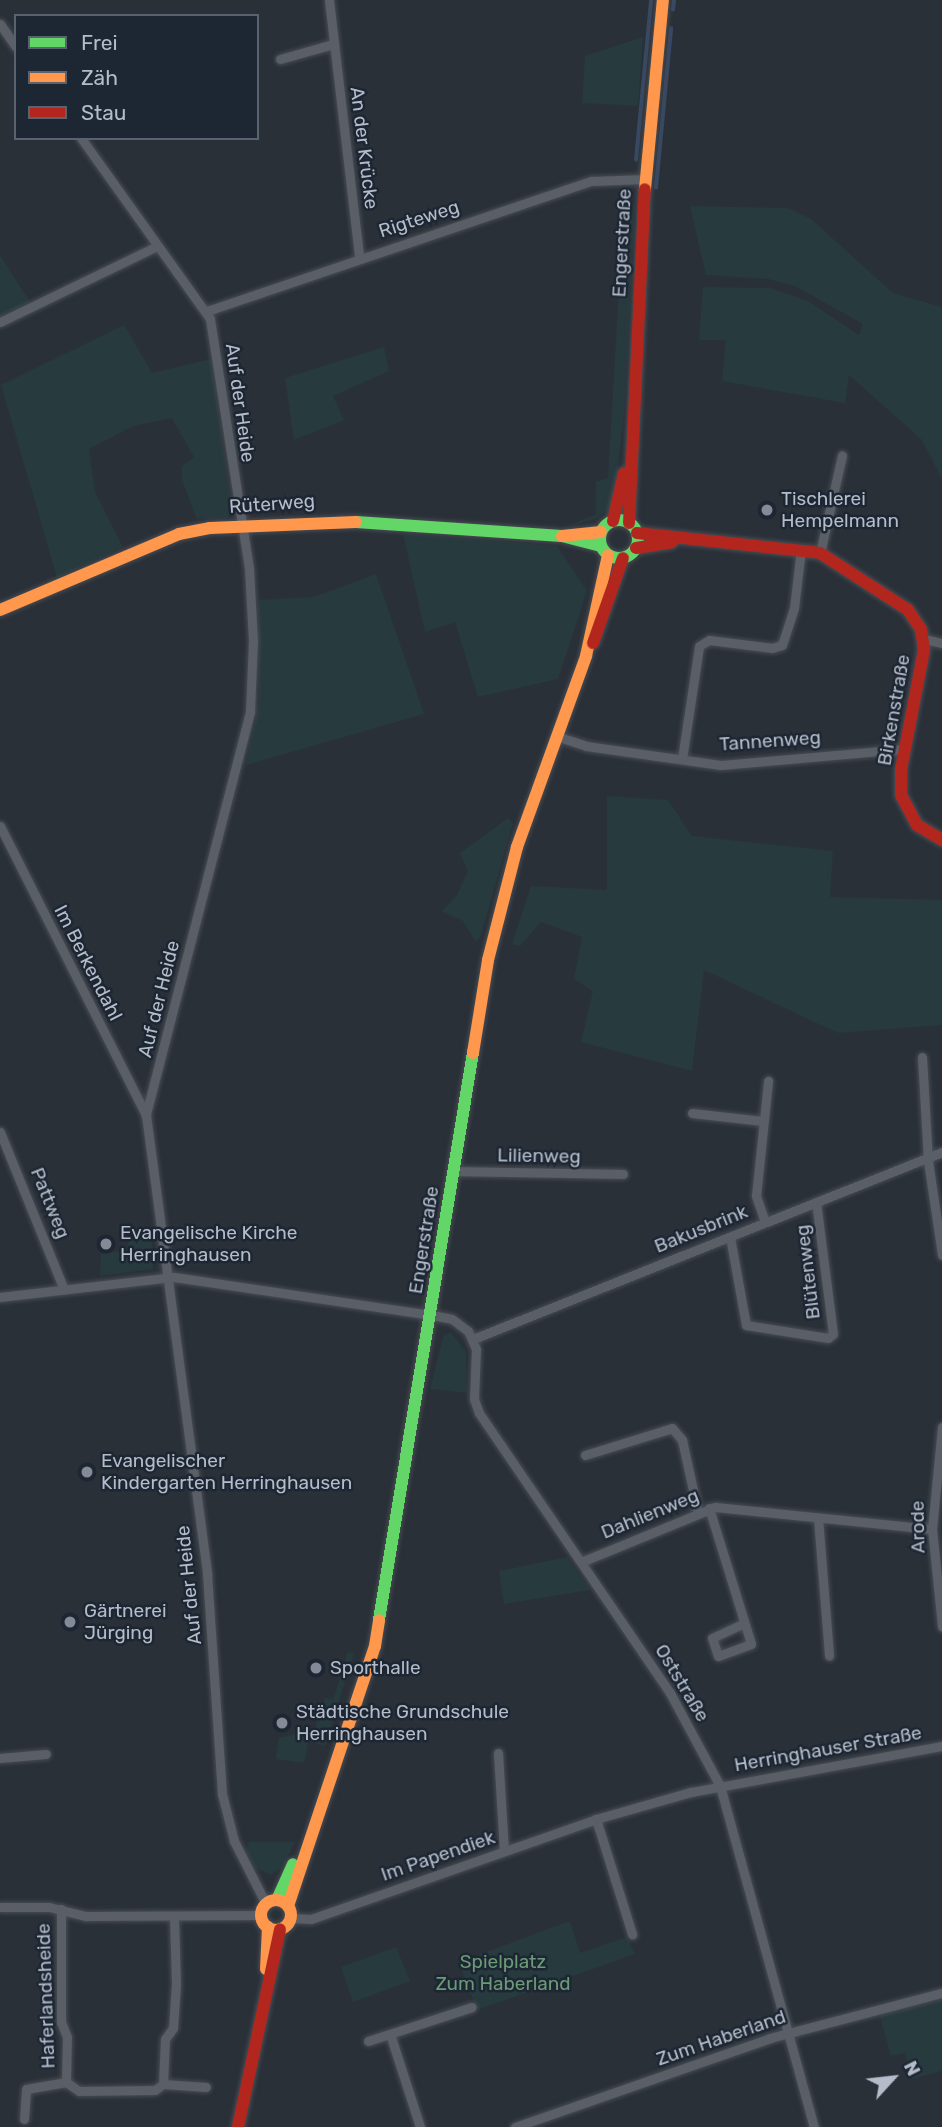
<!DOCTYPE html>
<meta charset="utf-8">
<style>
body{margin:0}
#map{position:relative;width:942px;height:2127px;overflow:hidden;background:#2a3038;font-family:Rubik,sans-serif}
div>[style]{position:absolute}
[style*='--x']{left:calc(var(--x)*1px);top:calc(var(--y)*1px);width:calc(var(--w)*1px);rotate:calc(var(--a)*1deg)}
.green>*{inset:0;background:#273a3e}
.stream>*{height:3.5px;margin:-1.75px;padding:0 1.75px;transform-origin:1.75px;border-radius:1.75px;background:#384963}
.roads{filter:drop-shadow(0 0 2px #484c53) drop-shadow(0 0 2px #484c53)}
.street>*{height:9px;margin:-4.5px;padding:0 4.5px;transform-origin:4.5px;border-radius:4.5px;background:#5a5e66}
.fast>*{height:12px;margin:-6px;padding:0 6px;transform-origin:6px;border-radius:6px;background:#63d668}
.fast>.ring{margin:-6px;padding:0;box-sizing:content-box;background:none;border:12px solid #63d668;border-radius:50%}
.slow>*{height:12px;margin:-6px;padding:0 6px;transform-origin:6px;border-radius:6px;background:#ff974d}
.slow>.ring{margin:-6px;padding:0;box-sizing:content-box;background:none;border:12px solid #ff974d;border-radius:50%}
.jam>*{height:12px;margin:-6px;padding:0 6px;transform-origin:6px;border-radius:6px;background:#b3261e}
.dots>*{width:19px;height:19px;translate:-50% -50%;box-sizing:border-box;border:4px solid #1d2633;border-radius:50%}
span{translate:-50% -50%;white-space:nowrap;text-align:center;line-height:1.15;-webkit-text-stroke:5px #1d2633;paint-order:stroke}
.street-label{font-size:19px;color:#b4bcc9}
.poi-label{font-size:19px;color:#b4bcc9}
.left{translate:0 -50%;text-align:left}
.park-label{font-size:19px;color:#6b9a76}
.legend{position:absolute;left:14px;top:14px;width:245px;height:126px;box-sizing:border-box;background:#1d2633;border:2px solid #59626f;margin:0;padding:9px 12px;list-style:none;font-size:21px;color:#b4bcc9}
.legend li{display:flex;align-items:center;gap:14px;height:35px}
.legend b{width:35px;border:2px solid #59626f}
.north{position:absolute;left:858px;top:2043px;width:70px;height:70px;-webkit-text-stroke:5px #1d2633;paint-order:stroke;rotate:63deg;font-size:19px;font-weight:700;line-height:28px;text-align:center;color:#b4bcc9}
.north::after{content:'';display:block;margin:auto;width:24px;height:32px;background:#b4bcc9;clip-path:polygon(50% 0,100% 100%,50% 72%,0 100%)}
</style>
<div id="map">
<div class="green">
<i style="clip-path:polygon(643px 37px,638px 106px,582px 103px,585px 56px)"></i>
<i style="clip-path:polygon(624px 202px,635px 203px,624px 414px,614px 503px,599px 518px,566px 527px,596px 514px,596px 482px,608px 478px)"></i>
<i style="clip-path:polygon(690px 206px,788px 208px,811px 219px,893px 293px,942px 307px,942px 479px,922px 440px,849px 375px,845px 403px,722px 381px,726px 340px,699px 340px,703px 287px,770px 288px,808px 301px,859px 335px,863px 324px,795px 286px,768px 279px,706px 275px)"></i>
<i style="clip-path:polygon(0 255px,30px 302px,0 316px)"></i>
<i style="clip-path:polygon(124px 325px,152px 373px,211px 359px,232px 511px,227px 518px,197px 519px,182px 480px,182px 466px,194px 457px,172px 418px,133px 426px,89px 449px,95px 492px,123px 547px,57px 577px,1px 385px)"></i>
<i style="clip-path:polygon(384px 347px,389px 371px,333px 396px,344px 420px,294px 440px,285px 378px)"></i>
<i style="clip-path:polygon(403px 534px,557px 546px,587px 591px,558px 679px,478px 697px,455px 622px,425px 632px)"></i>
<i style="clip-path:polygon(376px 574px,424px 714px,246px 765px,259px 705px,258px 600px,314px 597px)"></i>
<i style="clip-path:polygon(607px 796px,668px 800px,692px 836px,833px 851px,830px 897px,942px 900px,942px 1025px,838px 1033px,704px 970px,692px 1071px,581px 1042px,593px 991px,574px 979px,582px 937px,541px 922px,520px 946px,512px 944px,531px 886px,607px 890px)"></i>
<i style="clip-path:polygon(508px 818px,513px 823px,481px 936px,476px 942px,463px 921px,442px 911px,457px 895px,468px 871px,460px 853px)"></i>
<i style="clip-path:polygon(151px 1228px,153px 1269px,100px 1276px,101px 1254px,129px 1250px,127px 1231px)"></i>
<i style="clip-path:polygon(451px 1332px,466px 1352px,467px 1393px,430px 1389px,443px 1337px)"></i>
<i style="clip-path:polygon(567px 1557px,590px 1590px,504px 1604px,499px 1571px)"></i>
<i style="clip-path:polygon(348px 1652px,354px 1653px,325px 1746px,311px 1742px,325px 1698px,333px 1700px)"></i>
<i style="clip-path:polygon(301px 1733px,310px 1735px,304px 1763px,276px 1759px,279px 1738px)"></i>
<i style="clip-path:polygon(249px 1842px,295px 1842px,283px 1866px,271px 1875px,255px 1868px,246px 1849px)"></i>
<i style="clip-path:polygon(570px 1921px,580px 1953px,627px 1937px,635px 1954px,477px 2010px,459px 1962px)"></i>
<i style="clip-path:polygon(396px 1947px,410px 1981px,353px 2002px,341px 1967px)"></i>
<i style="clip-path:polygon(942px 1999px,942px 2071px,912px 2079px,905px 2053px,891px 2056px,879px 2014px)"></i>
</div>
<div class="stream">
<i style="--x:673;--y:10;--w:10;--a:-84"></i>
<i style="--x:636;--y:160;--w:161;--a:-84.6"></i>
<i style="--x:656;--y:188;--w:160;--a:-84.6"></i>
</div>
<div class="roads">
<div class="street">
<i style="--x:329;--y:0;--w:258;--a:83.3"></i>
<i style="--x:0;--y:24;--w:28;--a:55"></i>
<i style="--x:280;--y:59;--w:55;--a:-15.8"></i>
<i style="--x:81;--y:138;--w:222;--a:54.5"></i>
<i style="--x:210;--y:319;--w:253;--a:81.1"></i>
<i style="--x:249;--y:569;--w:71;--a:86.8"></i>
<i style="--x:253;--y:640;--w:72;--a:92.4"></i>
<i style="--x:250;--y:712;--w:416;--a:104.5"></i>
<i style="--x:146;--y:1115;--w:463;--a:82.4"></i>
<i style="--x:207;--y:1574;--w:221;--a:86.1"></i>
<i style="--x:222;--y:1794;--w:49;--a:75.7"></i>
<i style="--x:234;--y:1841;--w:71;--a:63.1"></i>
<i style="--x:207;--y:311;--w:406;--a:-18.7"></i>
<i style="--x:592;--y:181;--w:53;--a:-2.2"></i>
<i style="--x:0;--y:322;--w:174;--a:-25.8"></i>
<i style="--x:820;--y:553;--w:100;--a:-77.3"></i>
<i style="--x:924;--y:639;--w:18;--a:13"></i>
<i style="--x:556;--y:736;--w:32;--a:18"></i>
<i style="--x:586;--y:746;--w:136;--a:8"></i>
<i style="--x:721;--y:765;--w:185;--a:-5"></i>
<i style="--x:682;--y:759;--w:114;--a:-81.4"></i>
<i style="--x:699;--y:646;--w:12;--a:-31"></i>
<i style="--x:709;--y:640;--w:64;--a:7.2"></i>
<i style="--x:772;--y:648;--w:10;--a:-17"></i>
<i style="--x:782;--y:645;--w:39;--a:-72"></i>
<i style="--x:794;--y:608;--w:59;--a:-83.2"></i>
<i style="--x:0;--y:826;--w:324;--a:63.2"></i>
<i style="--x:922;--y:1057;--w:104;--a:86.7"></i>
<i style="--x:928;--y:1161;--w:95;--a:81.5"></i>
<i style="--x:692;--y:1113;--w:71;--a:6.4"></i>
<i style="--x:0;--y:1132;--w:170;--a:67.9"></i>
<i style="--x:454;--y:1171;--w:169;--a:1"></i>
<i style="--x:765;--y:1222;--w:28;--a:-109"></i>
<i style="--x:756;--y:1196;--w:116;--a:-84"></i>
<i style="--x:730;--y:1237;--w:89;--a:79.7"></i>
<i style="--x:746;--y:1325;--w:83;--a:9"></i>
<i style="--x:828;--y:1338;--w:6;--a:-39"></i>
<i style="--x:833;--y:1334;--w:133;--a:-97.3"></i>
<i style="--x:0;--y:1297;--w:175;--a:-6.6"></i>
<i style="--x:174;--y:1277;--w:261;--a:8.4"></i>
<i style="--x:432;--y:1315;--w:20;--a:11"></i>
<i style="--x:452;--y:1319;--w:20;--a:37"></i>
<i style="--x:468;--y:1331;--w:20;--a:66"></i>
<i style="--x:476;--y:1349;--w:50;--a:92.3"></i>
<i style="--x:474;--y:1399;--w:15;--a:70"></i>
<i style="--x:479;--y:1413;--w:339;--a:55.7"></i>
<i style="--x:670;--y:1693;--w:106;--a:61.7"></i>
<i style="--x:720;--y:1786;--w:354;--a:74.6"></i>
<i style="--x:473;--y:1339;--w:505;--a:-21.74"></i>
<i style="--x:942;--y:1427;--w:102;--a:95.6"></i>
<i style="--x:932;--y:1529;--w:98;--a:84.1"></i>
<i style="--x:585;--y:1455;--w:91;--a:-17.2"></i>
<i style="--x:672;--y:1428;--w:16;--a:50"></i>
<i style="--x:682;--y:1440;--w:75;--a:77.6"></i>
<i style="--x:709;--y:1508;--w:142;--a:72.8"></i>
<i style="--x:751;--y:1644;--w:35;--a:160"></i>
<i style="--x:718;--y:1656;--w:19;--a:-108"></i>
<i style="--x:712;--y:1638;--w:35;--a:-25"></i>
<i style="--x:818;--y:1518;--w:138;--a:85.4"></i>
<i style="--x:581;--y:1562;--w:145;--a:-22.3"></i>
<i style="--x:715;--y:1507;--w:218;--a:5.8"></i>
<i style="--x:498;--y:1753;--w:98;--a:86.5"></i>
<i style="--x:0;--y:1758;--w:46;--a:-5"></i>
<i style="--x:596;--y:1819;--w:121;--a:72.6"></i>
<i style="--x:0;--y:1907;--w:49;--a:0"></i>
<i style="--x:49;--y:1907;--w:38;--a:14"></i>
<i style="--x:86;--y:1916;--w:175;--a:-0.3"></i>
<i style="--x:61;--y:1909;--w:113;--a:90"></i>
<i style="--x:61;--y:2022;--w:16;--a:68"></i>
<i style="--x:67;--y:2037;--w:45;--a:91.3"></i>
<i style="--x:66;--y:2082;--w:16;--a:35"></i>
<i style="--x:79;--y:2091;--w:76;--a:-0.8"></i>
<i style="--x:155;--y:2090;--w:10;--a:-37"></i>
<i style="--x:163;--y:2084;--w:45;--a:-87.5"></i>
<i style="--x:165;--y:2039;--w:14;--a:-54"></i>
<i style="--x:173;--y:2028;--w:44;--a:-86.1"></i>
<i style="--x:176;--y:1984;--w:68;--a:-91.7"></i>
<i style="--x:291;--y:1918;--w:20;--a:3"></i>
<i style="--x:311;--y:1919;--w:302;--a:-19.3"></i>
<i style="--x:596;--y:1819;--w:99;--a:-15.9"></i>
<i style="--x:691;--y:1792;--w:255;--a:-10.4"></i>
<i style="--x:390;--y:2034;--w:98;--a:72.1"></i>
<i style="--x:368;--y:2041;--w:109;--a:-18.1"></i>
<i style="--x:163;--y:2084;--w:43;--a:4"></i>
<i style="--x:24;--y:2119;--w:30;--a:-86"></i>
<i style="--x:26;--y:2089;--w:41;--a:-9.9"></i>
<i style="--x:515;--y:2127;--w:270;--a:-19.2"></i>
<i style="--x:770;--y:2038;--w:178;--a:-14.7"></i>
</div>
<div class="fast">
<i class="ring" style="left:600px;top:520px;width:26px;height:26px"></i>
<i style="--x:356;--y:522;--w:206;--a:3.9"></i>
<i style="--x:562;--y:536;--w:40;--a:14.4"></i>
<i style="--x:379;--y:1620;--w:575;--a:-80.59"></i>
<i style="--x:277;--y:1900;--w:39;--a:-66"></i>
</div>
<div class="slow">
<i style="--x:645;--y:189;--w:190;--a:-84.6"></i>
<i style="--x:562;--y:536;--w:39;--a:-6"></i>
<i style="--x:0;--y:610;--w:194;--a:-23"></i>
<i style="--x:179;--y:534;--w:32;--a:-11"></i>
<i style="--x:210;--y:528;--w:146;--a:-2.4"></i>
<i style="--x:473;--y:1053;--w:94;--a:-80.8"></i>
<i style="--x:488;--y:960;--w:117;--a:-75.6"></i>
<i style="--x:517;--y:847;--w:203;--a:-70.1"></i>
<i style="--x:586;--y:656;--w:103;--a:-77.7"></i>
<i class="ring" style="left:261px;top:1900px;width:18px;height:18px"></i>
<i style="--x:288;--y:1906;--w:274;--a:-71.5"></i>
<i style="--x:375;--y:1646;--w:26;--a:-81"></i>
<i style="--x:266;--y:1969;--w:42;--a:-87.3"></i>
</div>
<div class="jam">
<i style="--x:613;--y:521;--w:49;--a:-77.1"></i>
<i style="--x:629;--y:523;--w:334;--a:-87.3"></i>
<i style="--x:637;--y:533;--w:184;--a:6.2"></i>
<i style="--x:820;--y:553;--w:105;--a:32.9"></i>
<i style="--x:908;--y:610;--w:23;--a:56"></i>
<i style="--x:921;--y:629;--w:21;--a:82"></i>
<i style="--x:924;--y:650;--w:122;--a:100.9"></i>
<i style="--x:901;--y:770;--w:25;--a:90"></i>
<i style="--x:901;--y:795;--w:34;--a:62"></i>
<i style="--x:917;--y:825;--w:29;--a:31"></i>
<i style="--x:636;--y:548;--w:36;--a:-9"></i>
<i style="--x:593;--y:643;--w:90;--a:-70.6"></i>
<i style="--x:238;--y:2127;--w:202;--a:-78"></i>
</div>
</div>
<div class="dots">
<i style="left:767px;top:510px;background:#848b96"></i>
<i style="left:106px;top:1244px;background:#848b96"></i>
<i style="left:87px;top:1472px;background:#848b96"></i>
<i style="left:70px;top:1622px;background:#848b96"></i>
<i style="left:316px;top:1668px;background:#848b96"></i>
<i style="left:282px;top:1723px;background:#848b96"></i>
</div>
<div class="street-label">
<span style="left:364px;top:148px;rotate:83deg">An der Krücke</span>
<span style="left:419px;top:219px;rotate:-18deg">Rigteweg</span>
<span style="left:622px;top:243px;rotate:-87deg">Engerstraße</span>
<span style="left:240px;top:403px;rotate:82deg">Auf der Heide</span>
<span style="left:272px;top:504px;rotate:-4deg">Rüterweg</span>
<span style="left:894px;top:710px;rotate:-80deg">Birkenstraße</span>
<span style="left:770px;top:741px;rotate:-4deg">Tannenweg</span>
<span style="left:88px;top:963px;rotate:63deg">Im Berkendahl</span>
<span style="left:159px;top:999px;rotate:-76deg">Auf der Heide</span>
<span style="left:539px;top:1156px;rotate:1deg">Lilienweg</span>
<span style="left:50px;top:1203px;rotate:68deg">Pattweg</span>
<span style="left:701px;top:1229px;rotate:-22deg">Bakusbrink</span>
<span style="left:424px;top:1240px;rotate:-81deg">Engerstraße</span>
<span style="left:808px;top:1272px;rotate:-97deg">Blütenweg</span>
<span style="left:650px;top:1514px;rotate:-22deg">Dahlienweg</span>
<span style="left:918px;top:1527px;rotate:-91deg">Arode</span>
<span style="left:189px;top:1585px;rotate:-96deg">Auf der Heide</span>
<span style="left:682px;top:1683px;rotate:59deg">Oststraße</span>
<span style="left:828px;top:1749px;rotate:-10deg">Herringhauser Straße</span>
<span style="left:438px;top:1856px;rotate:-19deg">Im Papendiek</span>
<span style="left:46px;top:1996px;rotate:-92deg">Haferlandsheide</span>
<span style="left:721px;top:2038px;rotate:-19deg">Zum Haberland</span>
</div>
<div class="poi-label">
<span class="left" style="left:781px;top:510px">Tischlerei<br>Hempelmann</span>
<span class="left" style="left:120px;top:1244px">Evangelische Kirche<br>Herringhausen</span>
<span class="left" style="left:101px;top:1472px">Evangelischer<br>Kindergarten Herringhausen</span>
<span class="left" style="left:84px;top:1622px">Gärtnerei<br>Jürging</span>
<span class="left" style="left:330px;top:1668px">Sporthalle</span>
<span class="left" style="left:296px;top:1723px">Städtische Grundschule<br>Herringhausen</span>
</div>
<div class="park-label">
<span style="left:503px;top:1973px">Spielplatz<br>Zum Haberland</span>
</div>
<ul class="legend">
<li><b style="height:9px;background:#63d668"></b>Frei</li>
<li><b style="height:9px;background:#ff974d"></b>Zäh</li>
<li><b style="height:9px;background:#b3261e"></b>Stau</li>
</ul>
<div class="north">N</div>
</div>
